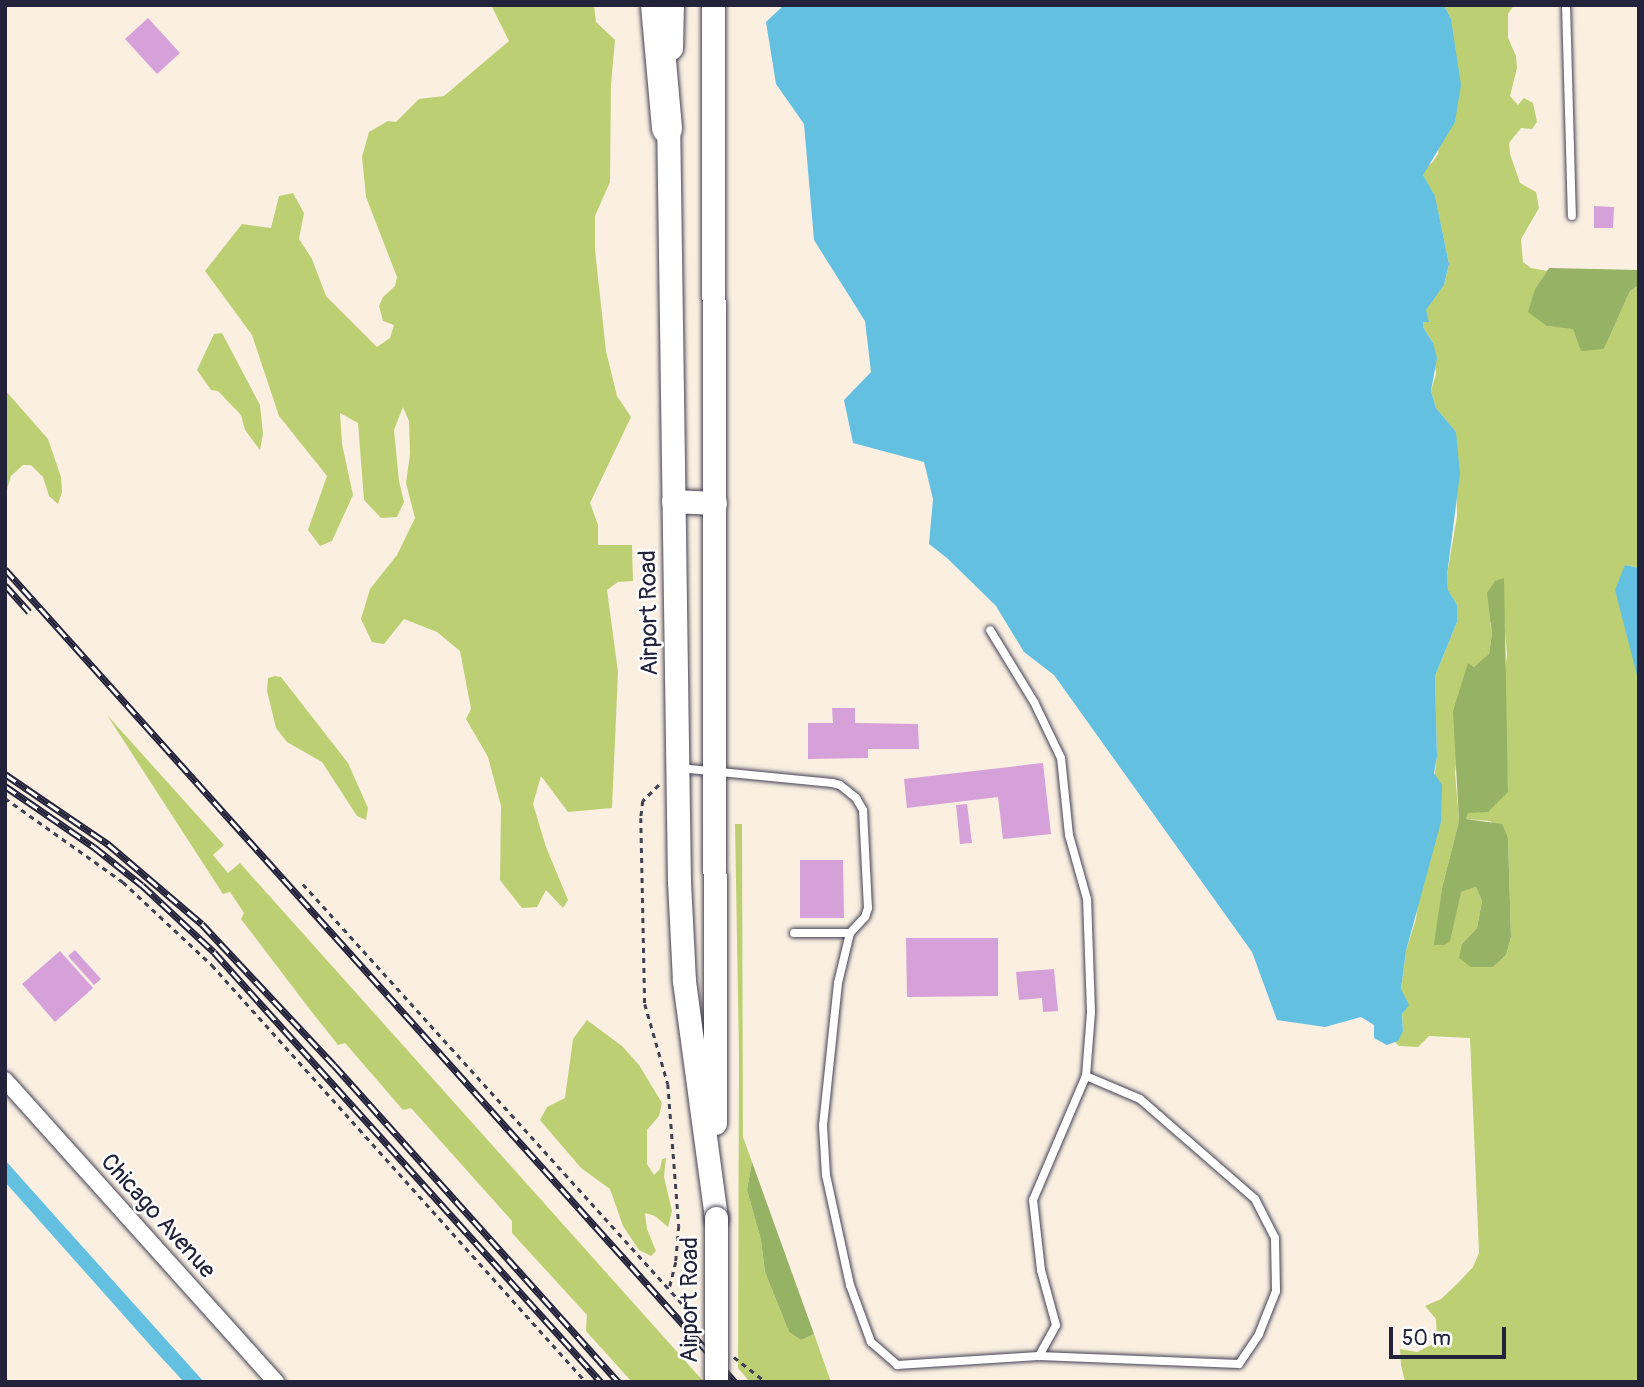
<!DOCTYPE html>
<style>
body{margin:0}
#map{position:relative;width:1644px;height:1387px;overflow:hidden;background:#faefe1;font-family:Pangolin,sans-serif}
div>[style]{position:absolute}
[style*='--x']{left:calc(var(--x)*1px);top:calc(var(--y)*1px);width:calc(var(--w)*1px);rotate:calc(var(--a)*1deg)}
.green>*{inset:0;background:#bcd073}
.forest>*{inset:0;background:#95b265}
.water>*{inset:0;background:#63c0e1}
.building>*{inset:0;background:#d6a1d8}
.path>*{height:2.5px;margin-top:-1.25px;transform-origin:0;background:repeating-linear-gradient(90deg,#424154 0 5px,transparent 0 10px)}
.roads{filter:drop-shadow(0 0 2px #424154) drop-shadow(0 0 2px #424154)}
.lane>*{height:8px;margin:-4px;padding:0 4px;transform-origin:4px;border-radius:4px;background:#fff}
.street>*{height:16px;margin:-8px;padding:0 8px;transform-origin:8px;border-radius:8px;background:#fff}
.secondary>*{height:23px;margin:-11.5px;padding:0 11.5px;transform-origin:11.5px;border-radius:11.5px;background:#fff}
.highway>*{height:30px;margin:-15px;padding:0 15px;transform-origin:15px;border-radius:15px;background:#fff}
.rail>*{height:7px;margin-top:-3.5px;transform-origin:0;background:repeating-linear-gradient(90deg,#fff 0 13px,#22223b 0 26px);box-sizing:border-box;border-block:2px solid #22223b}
.bridges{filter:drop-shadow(0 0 2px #424154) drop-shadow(0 0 2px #424154)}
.secondary-bridge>*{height:23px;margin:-11.5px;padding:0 11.5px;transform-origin:11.5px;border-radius:11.5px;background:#fff}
span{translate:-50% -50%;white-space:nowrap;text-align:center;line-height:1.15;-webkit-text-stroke:5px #fff;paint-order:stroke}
.street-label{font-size:24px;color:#22223b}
.frame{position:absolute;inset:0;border:7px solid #22223b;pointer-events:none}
.scale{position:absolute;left:1389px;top:1327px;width:117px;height:32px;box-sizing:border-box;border:4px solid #22223b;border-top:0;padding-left:9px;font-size:21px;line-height:24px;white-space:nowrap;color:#22223b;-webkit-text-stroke:5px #fff;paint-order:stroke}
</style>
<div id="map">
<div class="green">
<i style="clip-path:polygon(491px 5px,594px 5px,596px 22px,615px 40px,611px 85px,610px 182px,595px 216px,595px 250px,606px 351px,617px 396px,631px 417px,590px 503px,598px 525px,598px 545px,632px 545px,633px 581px,618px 582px,607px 590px,618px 672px,612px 808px,568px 812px,541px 776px,533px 804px,546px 847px,568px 900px,563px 908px,546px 890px,537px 907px,522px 908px,500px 880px,501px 806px,488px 757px,466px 719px,471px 709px,460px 651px,437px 632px,404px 619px,384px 644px,372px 642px,361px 619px,370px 589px,397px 555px,415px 518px,406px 483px,410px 454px,409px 421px,403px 407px,394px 430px,399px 481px,404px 502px,397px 517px,381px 518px,364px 500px,358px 423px,340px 413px,342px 444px,353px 495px,332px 541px,320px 546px,308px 530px,327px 476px,279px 416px,252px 335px,205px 271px,242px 224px,271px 228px,279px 196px,293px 193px,304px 213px,299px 239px,312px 259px,326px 296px,377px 347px,390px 338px,394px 325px,383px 321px,379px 306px,383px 297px,395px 286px,397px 277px,366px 197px,362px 157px,369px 132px,388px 121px,396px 122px,419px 99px,444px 96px,509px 41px)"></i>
<i style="clip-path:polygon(evenodd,1444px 5px,1514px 5px,1508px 14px,1508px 38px,1516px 56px,1517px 68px,1510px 96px,1518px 105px,1524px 98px,1533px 103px,1537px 122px,1532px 129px,1521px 128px,1509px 143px,1510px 154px,1520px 183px,1536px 192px,1539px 208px,1521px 239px,1523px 262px,1531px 268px,1547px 271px,1535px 289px,1547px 326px,1573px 328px,1604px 349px,1630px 291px,1639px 285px,1639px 568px,1625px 565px,1631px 642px,1639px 683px,1639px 1382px,1405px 1382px,1401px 1365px,1400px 1349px,1417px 1352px,1437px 1342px,1436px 1319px,1425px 1306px,1441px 1299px,1457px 1284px,1473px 1267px,1479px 1253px,1470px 1038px,1429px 1036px,1418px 1047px,1399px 1046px,1395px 1042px,1403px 1031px,1401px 989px,1406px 951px,1416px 919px,1437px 757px,1435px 676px,1457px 622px,1457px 605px,1448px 590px,1447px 575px,1457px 516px,1456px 432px,1436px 408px,1431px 391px,1436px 374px,1433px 343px,1423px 327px,1423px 322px,1428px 322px,1425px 310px,1444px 285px,1449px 264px,1435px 197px,1423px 175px,1425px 167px,1432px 163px,1438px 154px,1451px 19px,1444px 5px,1504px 620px,1507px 654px,1504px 680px,1508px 791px,1467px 813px,1466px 819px,1490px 821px,1508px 838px,1511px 937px,1506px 955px,1493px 967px,1462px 944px,1477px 928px,1482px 901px,1476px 887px,1461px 892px,1435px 945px,1442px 888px,1459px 821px,1455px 772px,1469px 664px,1474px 667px,1480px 664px,1489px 654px,1492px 634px,1490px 622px,1504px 620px)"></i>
<i style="clip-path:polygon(222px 333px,260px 405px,263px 434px,260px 450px,245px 430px,241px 415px,218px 391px,211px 390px,197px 370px,214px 334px)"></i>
<i style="clip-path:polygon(5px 390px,48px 439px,61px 477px,62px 492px,58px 504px,49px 496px,43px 477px,31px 465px,23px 465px,11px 476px,5px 496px)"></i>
<i style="clip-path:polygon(275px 676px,281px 677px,348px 763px,368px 808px,366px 820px,357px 816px,322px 762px,287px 742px,276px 728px,267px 691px,268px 678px)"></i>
<i style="clip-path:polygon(107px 715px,224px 845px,213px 855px,228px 873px,240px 863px,704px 1382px,632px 1382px,586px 1331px,587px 1315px,512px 1233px,512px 1221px,411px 1108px,403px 1110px,345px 1043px,338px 1045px,311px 1011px,241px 919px,244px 913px,230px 892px,223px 894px)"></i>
<i style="clip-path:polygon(735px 824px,742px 824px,743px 1137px,752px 1162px,747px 1190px,761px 1240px,765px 1272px,789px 1332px,801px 1340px,814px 1334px,831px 1382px,750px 1382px,738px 1368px,739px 1054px)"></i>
<i style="clip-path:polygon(587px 1020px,622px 1046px,639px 1065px,662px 1103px,659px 1116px,647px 1130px,647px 1164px,654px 1175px,660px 1169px,662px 1159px,666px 1158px,664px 1177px,672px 1211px,668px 1227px,655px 1216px,645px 1213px,647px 1229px,656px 1251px,651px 1256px,639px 1250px,623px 1226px,610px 1189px,581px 1168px,540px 1120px,547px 1107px,565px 1098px,573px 1039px)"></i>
</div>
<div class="forest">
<i style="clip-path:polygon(1549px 268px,1639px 270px,1639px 285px,1630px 291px,1604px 349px,1581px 351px,1573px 329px,1547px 326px,1528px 312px,1535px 289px)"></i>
<i style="clip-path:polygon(1504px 578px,1508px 792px,1488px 812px,1468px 813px,1466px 819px,1502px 824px,1508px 838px,1511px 937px,1506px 955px,1493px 967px,1471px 967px,1459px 958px,1462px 944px,1477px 928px,1482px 901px,1476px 887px,1461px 892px,1450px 941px,1444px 945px,1434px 945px,1442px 888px,1459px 821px,1453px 711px,1468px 663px,1474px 667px,1489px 654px,1492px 634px,1487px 593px,1495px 581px)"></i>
<i style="clip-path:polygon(752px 1162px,814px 1334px,801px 1340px,789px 1332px,765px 1272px,761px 1240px,747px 1190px)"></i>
</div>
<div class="water">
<i style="clip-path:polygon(784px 5px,1444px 5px,1451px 19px,1461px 85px,1455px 122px,1423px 175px,1435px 196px,1449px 264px,1444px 285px,1426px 310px,1429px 322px,1423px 322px,1423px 327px,1433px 343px,1437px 358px,1431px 391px,1436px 408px,1456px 432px,1460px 474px,1447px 575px,1448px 590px,1457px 605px,1457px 622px,1435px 676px,1437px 757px,1434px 773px,1442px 785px,1441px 822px,1406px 951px,1401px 989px,1409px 1005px,1402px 1014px,1403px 1031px,1398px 1041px,1387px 1045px,1374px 1038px,1374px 1025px,1361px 1017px,1325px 1027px,1277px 1020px,1252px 952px,1054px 675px,1024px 652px,996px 606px,947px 558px,929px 544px,933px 499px,924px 462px,853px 443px,844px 400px,871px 372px,865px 321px,814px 240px,804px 124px,776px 84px,766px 22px)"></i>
<i style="clip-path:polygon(1625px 565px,1639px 568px,1639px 683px,1615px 590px)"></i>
<i style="clip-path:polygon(5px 1160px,55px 1216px,204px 1382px,184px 1382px,158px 1354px,5px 1182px)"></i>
</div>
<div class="building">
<i style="clip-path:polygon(148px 18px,180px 53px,157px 74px,125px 39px)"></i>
<i style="clip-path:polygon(1594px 206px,1614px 207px,1613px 228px,1594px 228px)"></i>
<i style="clip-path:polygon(832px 708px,855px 708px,855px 723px,918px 724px,919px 749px,868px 749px,868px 758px,808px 759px,808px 723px,833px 723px)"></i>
<i style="clip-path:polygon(1043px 763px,1051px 834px,1003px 839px,998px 797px,907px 808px,904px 779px)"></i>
<i style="clip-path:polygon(967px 804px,972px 843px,960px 844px,956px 805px)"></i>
<i style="clip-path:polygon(800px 860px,843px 860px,844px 918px,800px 918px)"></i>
<i style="clip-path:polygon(906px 938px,998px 938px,998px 996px,907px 997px)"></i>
<i style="clip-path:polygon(75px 950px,101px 979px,94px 985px,68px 956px)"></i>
<i style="clip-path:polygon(60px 951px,93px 988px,55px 1022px,22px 984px)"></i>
<i style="clip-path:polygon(1054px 969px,1058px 1011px,1043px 1012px,1042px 998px,1019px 1000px,1016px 972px)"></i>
</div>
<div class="path">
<i style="--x:659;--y:785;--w:23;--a:135"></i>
<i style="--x:643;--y:801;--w:17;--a:97"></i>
<i style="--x:641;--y:818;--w:186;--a:88.8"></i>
<i style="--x:645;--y:1004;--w:83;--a:74"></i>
<i style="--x:668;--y:1084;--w:142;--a:85.6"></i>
<i style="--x:679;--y:1226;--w:36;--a:95"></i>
<i style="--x:676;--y:1262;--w:29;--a:104"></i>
<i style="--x:5;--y:798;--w:145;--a:35.4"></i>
<i style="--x:123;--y:882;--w:122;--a:43"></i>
<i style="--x:212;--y:965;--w:560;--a:48.11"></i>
<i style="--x:303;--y:884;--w:588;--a:47.9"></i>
<i style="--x:734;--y:1357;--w:41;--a:38"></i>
</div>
<div class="roads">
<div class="lane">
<i style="--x:1566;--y:5;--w:211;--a:88.4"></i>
<i style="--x:679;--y:768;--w:154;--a:5.6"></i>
<i style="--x:832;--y:783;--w:8;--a:14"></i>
<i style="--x:840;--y:785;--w:21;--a:39"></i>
<i style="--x:856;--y:798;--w:14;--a:60"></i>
<i style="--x:863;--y:810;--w:98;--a:87.1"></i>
<i style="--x:868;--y:908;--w:9;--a:108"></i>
<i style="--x:865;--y:917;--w:22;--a:133"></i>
<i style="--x:850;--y:933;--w:56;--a:180"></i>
<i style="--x:850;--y:933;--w:51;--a:103.5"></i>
<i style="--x:838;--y:983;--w:144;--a:96"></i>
<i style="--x:823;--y:1126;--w:49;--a:86.5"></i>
<i style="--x:826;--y:1175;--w:113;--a:77.7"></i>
<i style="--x:850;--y:1285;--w:61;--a:69.8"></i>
<i style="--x:871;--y:1342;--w:35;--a:41"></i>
<i style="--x:897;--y:1365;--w:142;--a:-3.6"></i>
<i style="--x:1039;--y:1356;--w:35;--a:-61"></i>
<i style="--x:1056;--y:1325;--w:57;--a:-105.3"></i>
<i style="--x:1041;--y:1270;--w:70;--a:-96.5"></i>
<i style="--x:1033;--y:1200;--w:135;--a:-66.9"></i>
<i style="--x:1086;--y:1076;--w:64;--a:-85.5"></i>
<i style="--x:1091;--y:1012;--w:113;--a:-92"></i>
<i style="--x:1087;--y:899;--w:66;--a:-105.7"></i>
<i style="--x:1069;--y:835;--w:77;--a:-95.9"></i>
<i style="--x:1061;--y:758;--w:62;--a:-115.7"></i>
<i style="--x:1034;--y:702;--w:84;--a:-121.4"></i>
<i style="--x:1039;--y:1356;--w:200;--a:2.3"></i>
<i style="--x:1239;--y:1364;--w:36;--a:-56"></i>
<i style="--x:1259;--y:1334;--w:46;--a:-68.4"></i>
<i style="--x:1276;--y:1291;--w:53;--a:-91.1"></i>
<i style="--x:1275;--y:1238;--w:44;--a:-117.1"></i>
<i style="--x:1255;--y:1199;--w:152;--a:-139"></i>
<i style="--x:1140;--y:1099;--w:59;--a:-156.9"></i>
</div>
<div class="street">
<i style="--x:5;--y:1080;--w:406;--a:48.1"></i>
</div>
<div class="secondary">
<i style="--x:713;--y:5;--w:1118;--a:89.9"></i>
<i style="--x:671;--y:48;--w:43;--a:-88.7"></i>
<i style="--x:668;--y:114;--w:768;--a:89.18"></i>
<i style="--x:679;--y:882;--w:99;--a:87.1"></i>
<i style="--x:684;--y:981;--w:239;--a:82.3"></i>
<i style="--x:673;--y:501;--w:42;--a:2.7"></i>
</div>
<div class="highway">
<i style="--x:656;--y:5;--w:124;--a:84.9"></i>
</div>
</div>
<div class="rail">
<i style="--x:5;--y:569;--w:1093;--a:48.08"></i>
<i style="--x:5;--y:585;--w:36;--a:48"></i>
<i style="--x:5;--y:774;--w:125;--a:34.2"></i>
<i style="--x:108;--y:844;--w:123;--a:40.4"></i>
<i style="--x:202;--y:924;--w:193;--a:46.9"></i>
<i style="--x:334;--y:1065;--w:426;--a:48.1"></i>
<i style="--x:5;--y:786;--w:108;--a:34.4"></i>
<i style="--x:94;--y:847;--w:61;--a:38.4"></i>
<i style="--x:142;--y:885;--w:98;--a:42.9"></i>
<i style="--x:214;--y:952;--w:579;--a:48.01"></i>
</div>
<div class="bridges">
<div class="secondary-bridge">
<i style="--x:716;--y:1218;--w:164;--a:90"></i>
</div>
</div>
<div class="street-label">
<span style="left:649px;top:613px;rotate:-91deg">Airport Road</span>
<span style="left:158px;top:1216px;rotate:48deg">Chicago Avenue</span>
<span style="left:690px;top:1300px;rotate:-90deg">Airport Road</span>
</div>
<div class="frame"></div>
<div class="scale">50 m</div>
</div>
